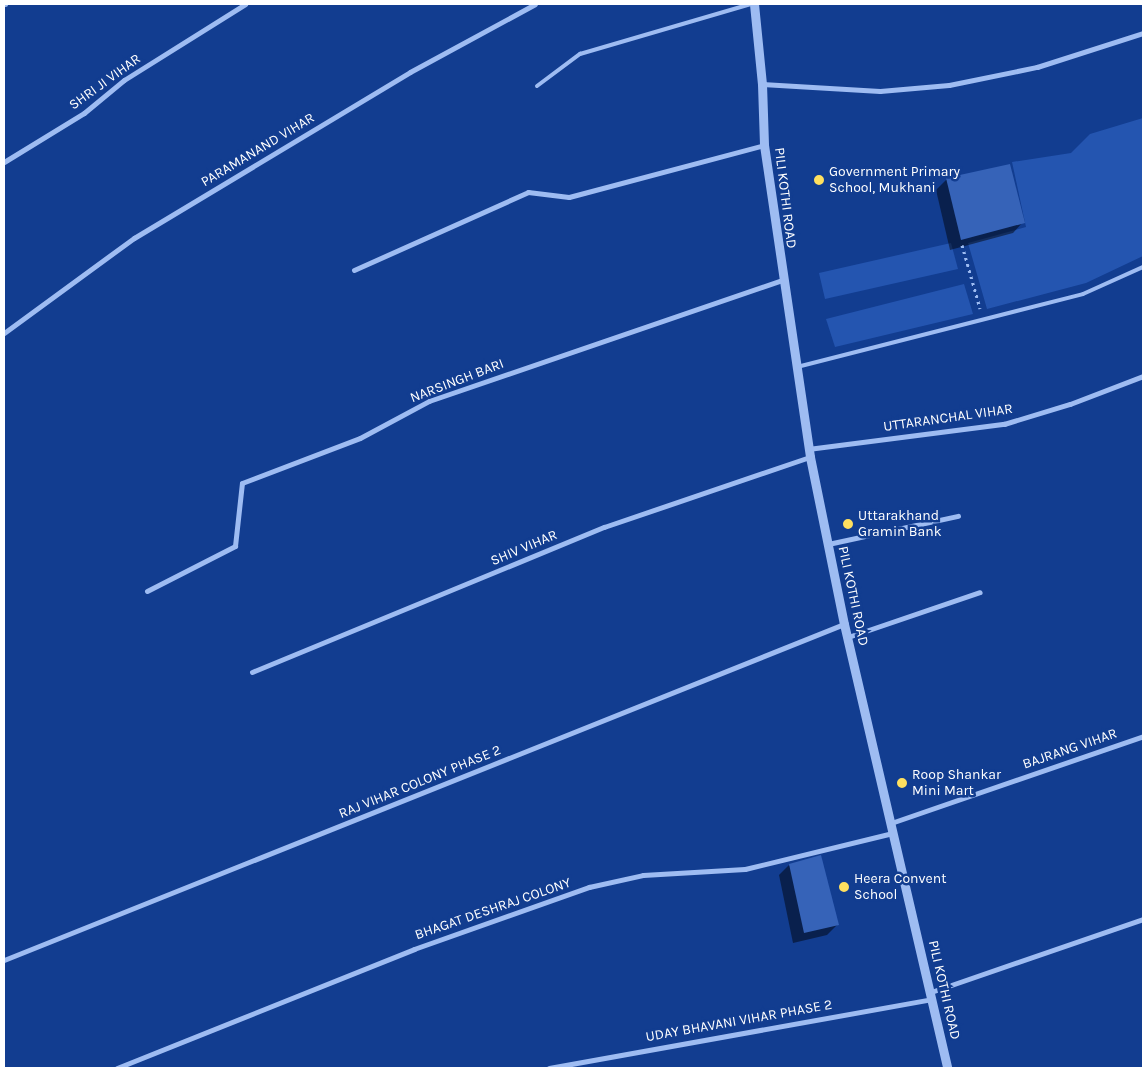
<!DOCTYPE html>
<style>
body{margin:0}
#map{position:relative;width:1147px;height:1072px;overflow:hidden;background:#123d90;font-family:Karla,sans-serif}
div>[style]{position:absolute}
[style*='--x']{left:calc(var(--x)*1px);top:calc(var(--y)*1px);width:calc(var(--w)*1px);rotate:calc(var(--a)*1deg)}
.green>*{inset:0;background:#2455b0}
.shadow>*{inset:0;background:#0007}
.building>*{inset:0;background:#3663b8}
.path>*{height:3px;margin-top:-1.5px;transform-origin:0;background:repeating-linear-gradient(90deg,#9ebcf2 0 2.5px,transparent 0 6.5px)}
.service>*{height:4px;margin:-2px;padding:0 2px;transform-origin:2px;border-radius:2px;background:#9ebcf2}
.minor>*{height:5px;margin:-2.5px;padding:0 2.5px;transform-origin:2.5px;border-radius:2.5px;background:#9ebcf2}
.tertiary>*{height:9px;margin:-4.5px;padding:0 4.5px;transform-origin:4.5px;border-radius:4.5px;background:#9ebcf2}
.dots>*{width:14px;height:14px;translate:-50% -50%;box-sizing:border-box;border:2px solid #123d90;border-radius:50%}
span{translate:-50% -50%;white-space:nowrap;text-align:center;line-height:1.15;-webkit-text-stroke:5px #123d90;paint-order:stroke}
.street-label{font-size:14px;color:#fff}
.poi-label{font-size:14px;color:#fff}
.left{translate:0 -50%;text-align:left}
.frame{position:absolute;inset:0;border:5px solid #fff;pointer-events:none}
</style>
<div id="map">
<div class="green">
<i style="clip-path:polygon(1143px 118px,1143px 256px,1086px 283px,987px 309px,968px 243px,1026px 227px,1012px 162px,1071px 153px,1090px 134px)"></i>
<i style="clip-path:polygon(951px 243px,958px 269px,825px 299px,819px 273px)"></i>
<i style="clip-path:polygon(964px 284px,973px 314px,835px 347px,826px 319px)"></i>
</div>
<div class="shadow">
<i style="clip-path:polygon(1009px 165px,1023px 222px,1013px 233px,950px 250px,936px 190px,946px 180px)"></i>
<i style="clip-path:polygon(789px 865px,837px 925px,827px 935px,793px 943px,779px 875px)"></i>
</div>
<div class="building">
<i style="clip-path:polygon(1010px 164px,1025px 223px,961px 240px,946px 178px)"></i>
<i style="clip-path:polygon(821px 855px,839px 925px,804px 933px,789px 864px)"></i>
</div>
<div class="path">
<i style="--x:962;--y:245;--w:66;--a:74.1"></i>
</div>
<div class="service">
<i style="--x:537;--y:86;--w:54;--a:-36.7"></i>
<i style="--x:580;--y:54;--w:178;--a:-16.3"></i>
<i style="--x:797;--y:367;--w:295;--a:-14.3"></i>
<i style="--x:1083;--y:294;--w:66;--a:-24.2"></i>
</div>
<div class="minor">
<i style="--x:4;--y:4;--w:1;--a:0"></i>
<i style="--x:762;--y:84;--w:118;--a:3.4"></i>
<i style="--x:880;--y:91;--w:69;--a:-5"></i>
<i style="--x:949;--y:85;--w:90;--a:-11.6"></i>
<i style="--x:1037;--y:67;--w:111;--a:-17.8"></i>
<i style="--x:4;--y:162;--w:94;--a:-31.5"></i>
<i style="--x:84;--y:113;--w:52;--a:-39.5"></i>
<i style="--x:124;--y:80;--w:143;--a:-32.1"></i>
<i style="--x:354;--y:270;--w:191;--a:-24.1"></i>
<i style="--x:528;--y:192;--w:41;--a:7"></i>
<i style="--x:569;--y:197;--w:202;--a:-14.9"></i>
<i style="--x:4;--y:333;--w:161;--a:-36.2"></i>
<i style="--x:134;--y:238;--w:322;--a:-31"></i>
<i style="--x:410;--y:72;--w:142;--a:-28.5"></i>
<i style="--x:808;--y:449;--w:198;--a:-7.3"></i>
<i style="--x:1004;--y:424;--w:69;--a:-16.9"></i>
<i style="--x:1070;--y:404;--w:78;--a:-21"></i>
<i style="--x:828;--y:544;--w:133;--a:-12.2"></i>
<i style="--x:147;--y:591;--w:99;--a:-27.1"></i>
<i style="--x:235;--y:546;--w:63;--a:-83.7"></i>
<i style="--x:242;--y:483;--w:126;--a:-20.9"></i>
<i style="--x:360;--y:438;--w:78;--a:-28.2"></i>
<i style="--x:429;--y:401;--w:373;--a:-18.9"></i>
<i style="--x:848;--y:637;--w:139;--a:-18.8"></i>
<i style="--x:252;--y:672;--w:381;--a:-22.4"></i>
<i style="--x:604;--y:527;--w:218;--a:-18.8"></i>
<i style="--x:891;--y:823;--w:267;--a:-19"></i>
<i style="--x:4;--y:960;--w:905;--a:-21.8"></i>
<i style="--x:931;--y:992;--w:224;--a:-19"></i>
<i style="--x:117;--y:1068;--w:320;--a:-21.8"></i>
<i style="--x:414;--y:949;--w:186;--a:-19.5"></i>
<i style="--x:589;--y:887;--w:55;--a:-12.5"></i>
<i style="--x:643;--y:875;--w:102;--a:-3.4"></i>
<i style="--x:745;--y:869;--w:152;--a:-13.7"></i>
<i style="--x:549;--y:1068;--w:389;--a:-10.2"></i>
</div>
<div class="tertiary">
<i style="--x:754;--y:4;--w:80;--a:84.3"></i>
<i style="--x:762;--y:84;--w:61;--a:88.1"></i>
<i style="--x:764;--y:145;--w:315;--a:81.6"></i>
<i style="--x:810;--y:457;--w:170;--a:78.5"></i>
<i style="--x:844;--y:624;--w:456;--a:76.9"></i>
</div>
<div class="dots">
<i style="left:819px;top:180px;background:#ffe05f"></i>
<i style="left:848px;top:524px;background:#ffe05f"></i>
<i style="left:902px;top:783px;background:#ffe05f"></i>
<i style="left:844px;top:887px;background:#ffe05f"></i>
</div>
<div class="street-label">
<span style="left:105px;top:82px;rotate:-36deg">SHRI JI VIHAR</span>
<span style="left:258px;top:150px;rotate:-31deg">PARAMANAND VIHAR</span>
<span style="left:785px;top:198px;rotate:83deg">PILI KOTHI ROAD</span>
<span style="left:457px;top:381px;rotate:-21deg">NARSINGH BARI</span>
<span style="left:948px;top:418px;rotate:-8deg">UTTARANCHAL VIHAR</span>
<span style="left:524px;top:548px;rotate:-23deg">SHIV VIHAR</span>
<span style="left:853px;top:596px;rotate:78deg">PILI KOTHI ROAD</span>
<span style="left:1070px;top:749px;rotate:-19deg">BAJRANG VIHAR</span>
<span style="left:420px;top:782px;rotate:-22deg">RAJ VIHAR COLONY PHASE 2</span>
<span style="left:493px;top:909px;rotate:-19deg">BHAGAT DESHRAJ COLONY</span>
<span style="left:944px;top:990px;rotate:77deg">PILI KOTHI ROAD</span>
<span style="left:739px;top:1021px;rotate:-10deg">UDAY BHAVANI VIHAR PHASE 2</span>
</div>
<div class="poi-label">
<span class="left" style="left:829px;top:180px">Government Primary<br>School, Mukhani</span>
<span class="left" style="left:858px;top:524px">Uttarakhand<br>Gramin Bank</span>
<span class="left" style="left:912px;top:783px">Roop Shankar<br>Mini Mart</span>
<span class="left" style="left:854px;top:887px">Heera Convent<br>School</span>
</div>
<div class="frame"></div>
</div>
